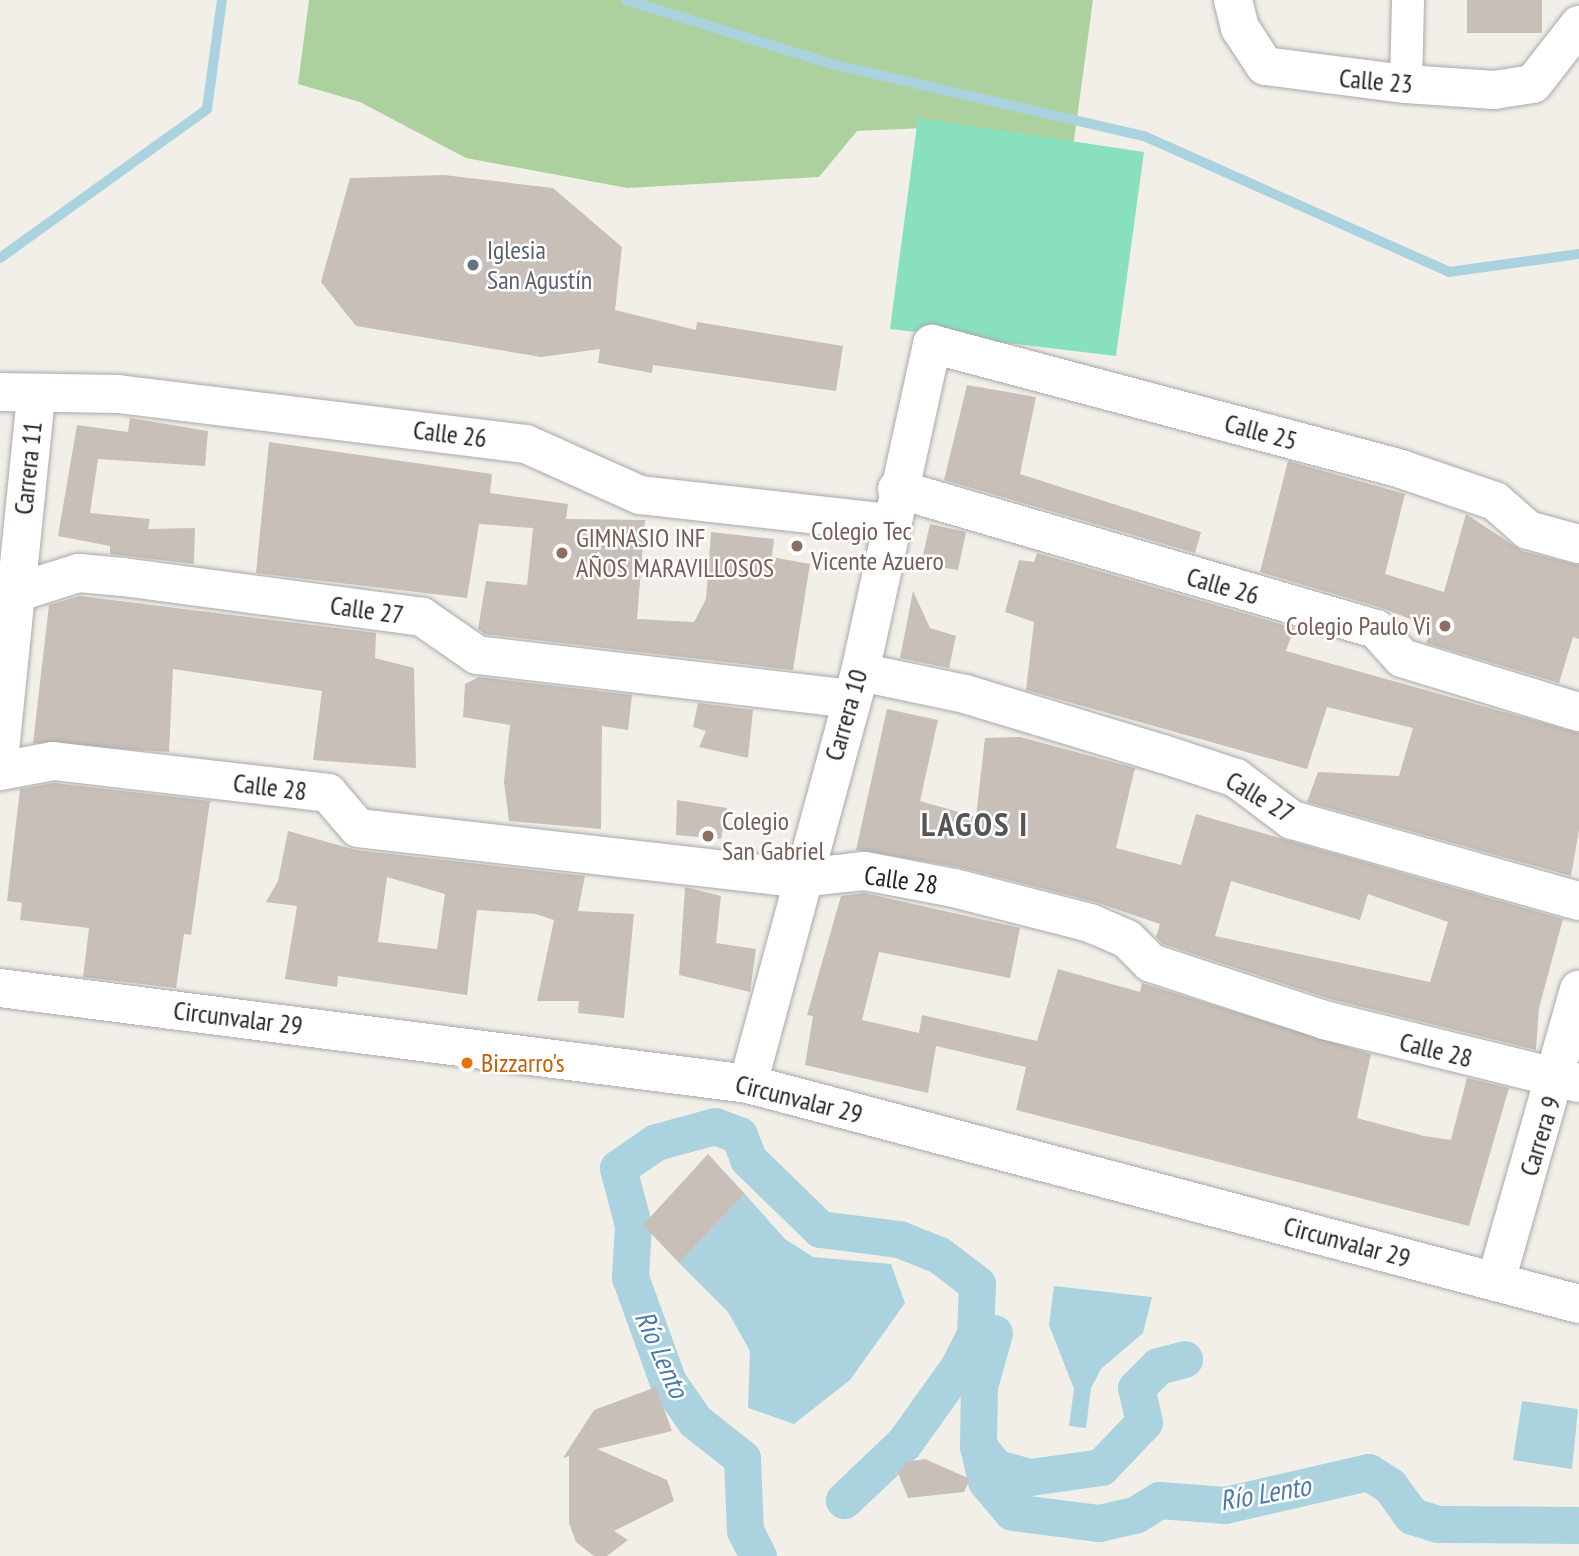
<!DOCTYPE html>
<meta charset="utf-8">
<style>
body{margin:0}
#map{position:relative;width:1579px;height:1556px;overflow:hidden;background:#f2efe9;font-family:"PT Sans Narrow",sans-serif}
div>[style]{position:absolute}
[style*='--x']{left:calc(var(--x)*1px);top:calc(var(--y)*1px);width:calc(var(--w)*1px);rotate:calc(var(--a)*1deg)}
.forest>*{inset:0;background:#add19e}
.pitch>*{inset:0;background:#88e0be}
.water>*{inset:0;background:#aad3df}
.stream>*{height:10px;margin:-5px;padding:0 5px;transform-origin:5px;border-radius:5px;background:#aad3df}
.canal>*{height:37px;margin:-18.5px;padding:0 18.5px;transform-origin:18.5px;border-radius:18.5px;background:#aad3df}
.building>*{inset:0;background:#c7bfb8}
.roads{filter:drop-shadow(0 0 2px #a9a9a9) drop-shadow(0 0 2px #a9a9a9)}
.pedestrian>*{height:32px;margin:-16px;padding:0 16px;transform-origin:16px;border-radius:16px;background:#fff}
.minor>*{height:38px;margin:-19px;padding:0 19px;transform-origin:19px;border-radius:19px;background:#fff}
.tertiary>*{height:38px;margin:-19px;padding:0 19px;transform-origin:19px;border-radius:19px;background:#fff}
.dots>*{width:19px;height:19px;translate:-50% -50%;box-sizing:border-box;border:4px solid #fff;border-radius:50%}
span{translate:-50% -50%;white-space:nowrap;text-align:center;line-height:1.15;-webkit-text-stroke:5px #fff;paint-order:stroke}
.street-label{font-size:26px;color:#222}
.worship-label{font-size:26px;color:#5b616d}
.left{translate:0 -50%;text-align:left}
.education-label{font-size:26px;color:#785e54}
.right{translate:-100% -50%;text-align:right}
.food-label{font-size:26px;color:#c56008}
.water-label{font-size:28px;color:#4a7aab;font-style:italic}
.district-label{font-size:33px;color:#555;font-weight:700;letter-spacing:2px}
</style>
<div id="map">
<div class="forest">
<i style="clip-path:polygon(309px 0,1093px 0,1065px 207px,924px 128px,857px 131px,819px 177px,627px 188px,466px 158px,360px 102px,298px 84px)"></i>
</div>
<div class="pitch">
<i style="clip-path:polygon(918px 118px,1144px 152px,1116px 356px,890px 329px)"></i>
</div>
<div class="water">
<i style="clip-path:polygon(745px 1194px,785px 1239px,813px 1257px,891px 1264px,905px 1303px,850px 1380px,794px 1424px,748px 1408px,750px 1351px,728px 1312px,679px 1263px)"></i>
<i style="clip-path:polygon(1054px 1286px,1152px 1297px,1143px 1333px,1101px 1369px,1091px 1388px,1086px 1428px,1069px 1426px,1074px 1389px,1049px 1325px)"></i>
<i style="clip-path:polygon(1522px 1401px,1578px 1409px,1572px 1469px,1513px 1460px)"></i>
</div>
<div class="stream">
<i style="--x:626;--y:0;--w:215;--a:17.3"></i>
<i style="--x:831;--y:64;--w:321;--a:13"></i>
<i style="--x:1144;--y:136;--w:334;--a:24"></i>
<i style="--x:1449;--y:272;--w:131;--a:-7.9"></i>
<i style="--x:0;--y:258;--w:255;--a:-35.7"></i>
<i style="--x:207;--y:109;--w:110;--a:-82.2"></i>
</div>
<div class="canal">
<i style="--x:994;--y:1333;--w:55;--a:105.8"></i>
<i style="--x:979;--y:1386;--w:60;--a:91"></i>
<i style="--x:978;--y:1446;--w:28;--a:51"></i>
<i style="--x:996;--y:1468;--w:35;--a:15"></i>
<i style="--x:1030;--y:1477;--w:72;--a:-8"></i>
<i style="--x:1101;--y:1467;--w:62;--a:-46.3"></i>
<i style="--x:1144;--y:1422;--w:35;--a:-103"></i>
<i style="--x:1136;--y:1388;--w:31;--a:-45"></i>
<i style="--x:1158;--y:1366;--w:27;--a:-15"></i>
<i style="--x:978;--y:1446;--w:36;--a:77"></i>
<i style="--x:986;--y:1481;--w:40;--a:50"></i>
<i style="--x:1012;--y:1512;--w:88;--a:7.2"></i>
<i style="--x:1099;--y:1523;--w:37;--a:-13"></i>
<i style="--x:1135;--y:1515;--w:28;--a:-32"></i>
<i style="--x:1159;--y:1500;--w:66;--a:4.3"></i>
<i style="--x:1225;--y:1505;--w:147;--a:-13"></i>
<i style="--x:1368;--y:1472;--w:26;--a:32"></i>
<i style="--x:1390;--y:1486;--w:37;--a:54"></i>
<i style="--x:1412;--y:1516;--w:28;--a:17"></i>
<i style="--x:1439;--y:1524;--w:140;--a:0.4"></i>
<i style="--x:758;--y:1556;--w:28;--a:-117"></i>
<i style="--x:745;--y:1531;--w:73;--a:-92.4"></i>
<i style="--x:742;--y:1458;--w:60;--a:-141.8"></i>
<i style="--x:695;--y:1421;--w:47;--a:-124.7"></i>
<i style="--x:668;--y:1382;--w:112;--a:-109.9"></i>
<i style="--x:630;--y:1277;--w:52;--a:-86.7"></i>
<i style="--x:633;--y:1225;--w:59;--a:-104.7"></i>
<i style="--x:618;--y:1168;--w:46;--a:-34.4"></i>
<i style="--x:656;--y:1142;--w:61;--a:-15.2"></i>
<i style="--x:715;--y:1126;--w:26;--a:21"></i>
<i style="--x:739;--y:1135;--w:26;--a:69"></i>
<i style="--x:748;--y:1159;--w:100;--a:44.2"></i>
<i style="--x:820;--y:1229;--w:80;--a:7.2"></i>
<i style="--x:899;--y:1239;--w:43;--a:21.8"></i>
<i style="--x:939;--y:1255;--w:48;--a:37.3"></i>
<i style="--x:977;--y:1284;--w:50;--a:92.3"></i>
<i style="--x:975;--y:1334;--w:36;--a:117"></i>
<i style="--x:959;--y:1366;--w:95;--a:125.5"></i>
<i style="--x:904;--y:1443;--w:83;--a:136.5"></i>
</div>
<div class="building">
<i style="clip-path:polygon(1467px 0,1542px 0,1542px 33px,1467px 33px)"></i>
<i style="clip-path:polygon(444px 175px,553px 188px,622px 247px,615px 310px,696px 330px,697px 322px,843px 346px,836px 391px,653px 365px,652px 373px,598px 363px,600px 349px,541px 357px,356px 326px,321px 282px,350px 178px)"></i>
<i style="clip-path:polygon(967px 385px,1036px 397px,1020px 474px,1201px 532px,1195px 553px,944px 480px)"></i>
<i style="clip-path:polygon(130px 418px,208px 431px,205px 466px,98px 459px,90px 513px,150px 519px,148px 529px,195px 528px,194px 564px,110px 554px,110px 546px,58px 536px,77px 425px,128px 432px)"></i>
<i style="clip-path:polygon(269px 442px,492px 474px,490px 493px,568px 504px,566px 519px,645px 520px,637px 619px,694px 622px,706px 599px,711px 532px,774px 539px,772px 557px,810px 564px,793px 670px,485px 634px,478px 629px,486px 581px,527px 585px,533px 528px,479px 524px,467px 598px,256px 573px)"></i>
<i style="clip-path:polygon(1288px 461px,1405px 494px,1385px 574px,1444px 592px,1466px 514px,1522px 551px,1579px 565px,1579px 639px,1573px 637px,1559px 683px,1426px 643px,1433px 628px,1382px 608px,1260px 572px)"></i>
<i style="clip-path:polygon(930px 524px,966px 532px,958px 570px,921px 564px)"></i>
<i style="clip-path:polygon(1037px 553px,1294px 628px,1286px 651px,1579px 733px,1579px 830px,1571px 876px,1307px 802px,1318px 772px,1399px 776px,1413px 728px,1327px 707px,1307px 769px,1026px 690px,1034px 622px,1005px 612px,1019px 560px,1034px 562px)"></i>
<i style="clip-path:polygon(913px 591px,930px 628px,956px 636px,949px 668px,900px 658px)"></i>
<i style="clip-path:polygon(80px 596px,376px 633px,375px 658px,414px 668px,416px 768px,313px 760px,322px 691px,173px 669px,169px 752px,33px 743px,49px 605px)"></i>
<i style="clip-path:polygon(479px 677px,632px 695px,628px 730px,602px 726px,601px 829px,509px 821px,504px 782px,510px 725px,463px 717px,465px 684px)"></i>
<i style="clip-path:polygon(698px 703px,753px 710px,748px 758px,699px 747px,706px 731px,693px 727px)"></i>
<i style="clip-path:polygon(evenodd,887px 709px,938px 720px,920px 801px,976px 817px,985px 738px,1020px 737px,1135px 768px,1116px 848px,1181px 865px,1196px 814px,1563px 919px,1539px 1008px,1536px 1050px,1330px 999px,1163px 944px,1156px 937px,1160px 924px,1095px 902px,958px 867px,856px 850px,887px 709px,1231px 881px,1360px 920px,1368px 894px,1448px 922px,1430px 982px,1215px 936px,1231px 881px)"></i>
<i style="clip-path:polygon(54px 783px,210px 801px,191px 935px,184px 934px,176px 988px,83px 977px,89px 928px,20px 920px,22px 903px,7px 901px,20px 789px)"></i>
<i style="clip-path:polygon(677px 800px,727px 808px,721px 839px,676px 835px)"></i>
<i style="clip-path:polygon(evenodd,288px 831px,356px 850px,585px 876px,578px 911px,634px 914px,624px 1018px,578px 1013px,579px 1001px,537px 1001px,554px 920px,536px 914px,477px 910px,467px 995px,338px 976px,337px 987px,285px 979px,297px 906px,266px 902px,278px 881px,288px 831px,387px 877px,445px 894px,437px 949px,378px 942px,387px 877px)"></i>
<i style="clip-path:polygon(685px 887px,721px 896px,716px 943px,756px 949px,750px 992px,679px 975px)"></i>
<i style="clip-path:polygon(864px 893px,1020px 928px,1010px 978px,879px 952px,862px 1020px,919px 1033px,922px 1015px,1037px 1041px,1058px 969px,1140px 992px,1142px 983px,1371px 1054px,1357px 1118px,1424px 1136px,1451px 1140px,1467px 1078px,1509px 1088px,1469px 1226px,1016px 1110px,1026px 1067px,936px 1046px,928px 1093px,805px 1065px,813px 1016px,807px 1015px,841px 896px)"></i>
<i style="clip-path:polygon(708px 1154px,745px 1194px,679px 1263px,643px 1225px)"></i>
<i style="clip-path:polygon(656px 1387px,672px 1431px,597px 1449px,667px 1480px,674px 1501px,614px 1531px,628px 1540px,607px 1556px,594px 1556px,576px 1542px,569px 1523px,569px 1456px,563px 1458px,594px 1410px)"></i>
<i style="clip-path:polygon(925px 1459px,970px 1479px,964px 1492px,908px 1498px,898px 1473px,906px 1462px)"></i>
</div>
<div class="roads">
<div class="pedestrian">
<i style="--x:1406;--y:84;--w:84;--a:-88.6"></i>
</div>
<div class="minor">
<i style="--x:1233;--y:0;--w:29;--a:76"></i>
<i style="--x:1240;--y:28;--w:45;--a:56.7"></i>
<i style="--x:1265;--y:66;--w:142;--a:7.3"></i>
<i style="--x:1406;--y:84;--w:88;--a:3.9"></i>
<i style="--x:1494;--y:90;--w:39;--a:-9"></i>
<i style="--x:1533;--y:84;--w:75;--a:-52.1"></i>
<i style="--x:0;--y:392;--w:118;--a:1"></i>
<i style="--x:118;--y:394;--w:411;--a:7"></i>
<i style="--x:526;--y:444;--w:125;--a:24.1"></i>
<i style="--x:640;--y:495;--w:251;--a:6.4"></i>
<i style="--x:897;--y:489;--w:499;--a:16.3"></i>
<i style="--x:1376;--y:629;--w:39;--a:48"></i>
<i style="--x:1402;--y:658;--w:185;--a:17"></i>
<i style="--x:0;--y:592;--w:15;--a:4"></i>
<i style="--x:15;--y:593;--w:67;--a:-17.4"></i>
<i style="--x:79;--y:573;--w:44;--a:5.2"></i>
<i style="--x:123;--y:577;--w:302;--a:7.6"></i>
<i style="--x:422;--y:617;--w:67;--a:34.6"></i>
<i style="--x:477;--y:655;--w:376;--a:6.7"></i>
<i style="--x:860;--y:672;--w:107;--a:11.8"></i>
<i style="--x:965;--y:694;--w:207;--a:16.9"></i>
<i style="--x:1163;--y:754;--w:77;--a:18.2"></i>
<i style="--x:1236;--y:778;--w:70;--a:36.9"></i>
<i style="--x:1292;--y:820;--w:298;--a:15.8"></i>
<i style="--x:0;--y:751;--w:358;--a:-84.2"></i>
<i style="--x:0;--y:771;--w:54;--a:-10.7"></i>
<i style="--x:53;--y:761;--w:277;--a:6.6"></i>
<i style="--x:328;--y:793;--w:46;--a:49.4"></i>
<i style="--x:358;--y:828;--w:444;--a:6.5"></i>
<i style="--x:799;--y:878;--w:66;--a:-6.1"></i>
<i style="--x:865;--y:871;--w:91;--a:10.8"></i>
<i style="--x:954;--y:888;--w:140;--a:14.4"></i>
<i style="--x:1090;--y:923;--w:40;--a:23.4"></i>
<i style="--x:1127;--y:939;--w:34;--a:45"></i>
<i style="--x:1151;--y:963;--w:182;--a:18.2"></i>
<i style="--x:1324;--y:1020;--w:263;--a:13.9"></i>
<i style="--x:748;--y:1084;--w:427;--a:-74.8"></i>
<i style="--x:860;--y:672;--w:336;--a:-77.6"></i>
<i style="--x:932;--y:344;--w:485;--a:14.9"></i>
<i style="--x:1401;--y:469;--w:99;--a:18.8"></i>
<i style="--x:1495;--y:501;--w:44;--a:41.3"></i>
<i style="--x:1528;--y:530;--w:53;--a:15.4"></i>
<i style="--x:1496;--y:1281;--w:303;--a:-74.1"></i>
</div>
<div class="tertiary">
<i style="--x:0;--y:988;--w:754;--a:7.31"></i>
<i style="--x:748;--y:1084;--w:860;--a:14.83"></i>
</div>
</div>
<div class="dots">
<i style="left:473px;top:265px;background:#6b7280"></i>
<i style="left:797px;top:546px;background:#8d6e63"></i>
<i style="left:562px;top:553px;background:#8d6e63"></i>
<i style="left:1445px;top:626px;background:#8d6e63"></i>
<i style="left:708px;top:836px;background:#8d6e63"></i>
<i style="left:467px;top:1063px;background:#e8710a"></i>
</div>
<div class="street-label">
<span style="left:1376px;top:81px;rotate:5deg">Calle 23</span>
<span style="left:1261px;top:432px;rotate:15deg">Calle 25</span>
<span style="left:450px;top:434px;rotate:7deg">Calle 26</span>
<span style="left:28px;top:468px;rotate:-84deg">Carrera 11</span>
<span style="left:1223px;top:586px;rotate:16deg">Calle 26</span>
<span style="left:367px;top:610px;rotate:8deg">Calle 27</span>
<span style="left:846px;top:715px;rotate:-74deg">Carrera 10</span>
<span style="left:270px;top:787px;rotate:7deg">Calle 28</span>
<span style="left:1260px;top:797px;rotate:31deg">Calle 27</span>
<span style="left:901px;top:880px;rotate:8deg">Calle 28</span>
<span style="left:238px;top:1018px;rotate:7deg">Circunvalar 29</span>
<span style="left:1436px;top:1050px;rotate:14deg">Calle 28</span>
<span style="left:799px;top:1099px;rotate:14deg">Circunvalar 29</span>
<span style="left:1540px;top:1136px;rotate:-73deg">Carrera 9</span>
<span style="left:1347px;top:1242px;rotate:15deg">Circunvalar 29</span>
</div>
<div class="worship-label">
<span class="left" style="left:487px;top:265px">Iglesia<br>San Agustín</span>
</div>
<div class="education-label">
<span class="left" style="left:811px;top:546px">Colegio Tec<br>Vicente Azuero</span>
<span class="left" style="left:576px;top:553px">GIMNASIO INF<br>AÑOS MARAVILLOSOS</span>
<span class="right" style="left:1431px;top:626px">Colegio Paulo Vi</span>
<span class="left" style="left:722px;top:836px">Colegio<br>San Gabriel</span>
</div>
<div class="food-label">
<span class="left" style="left:481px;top:1063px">Bizzarro's</span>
</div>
<div class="water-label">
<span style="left:662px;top:1354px;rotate:66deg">Río Lento</span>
<span style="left:1265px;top:1493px;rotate:-10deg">Río Lento</span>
</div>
<div class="district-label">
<span style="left:975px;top:824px">LAGOS I</span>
</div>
</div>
